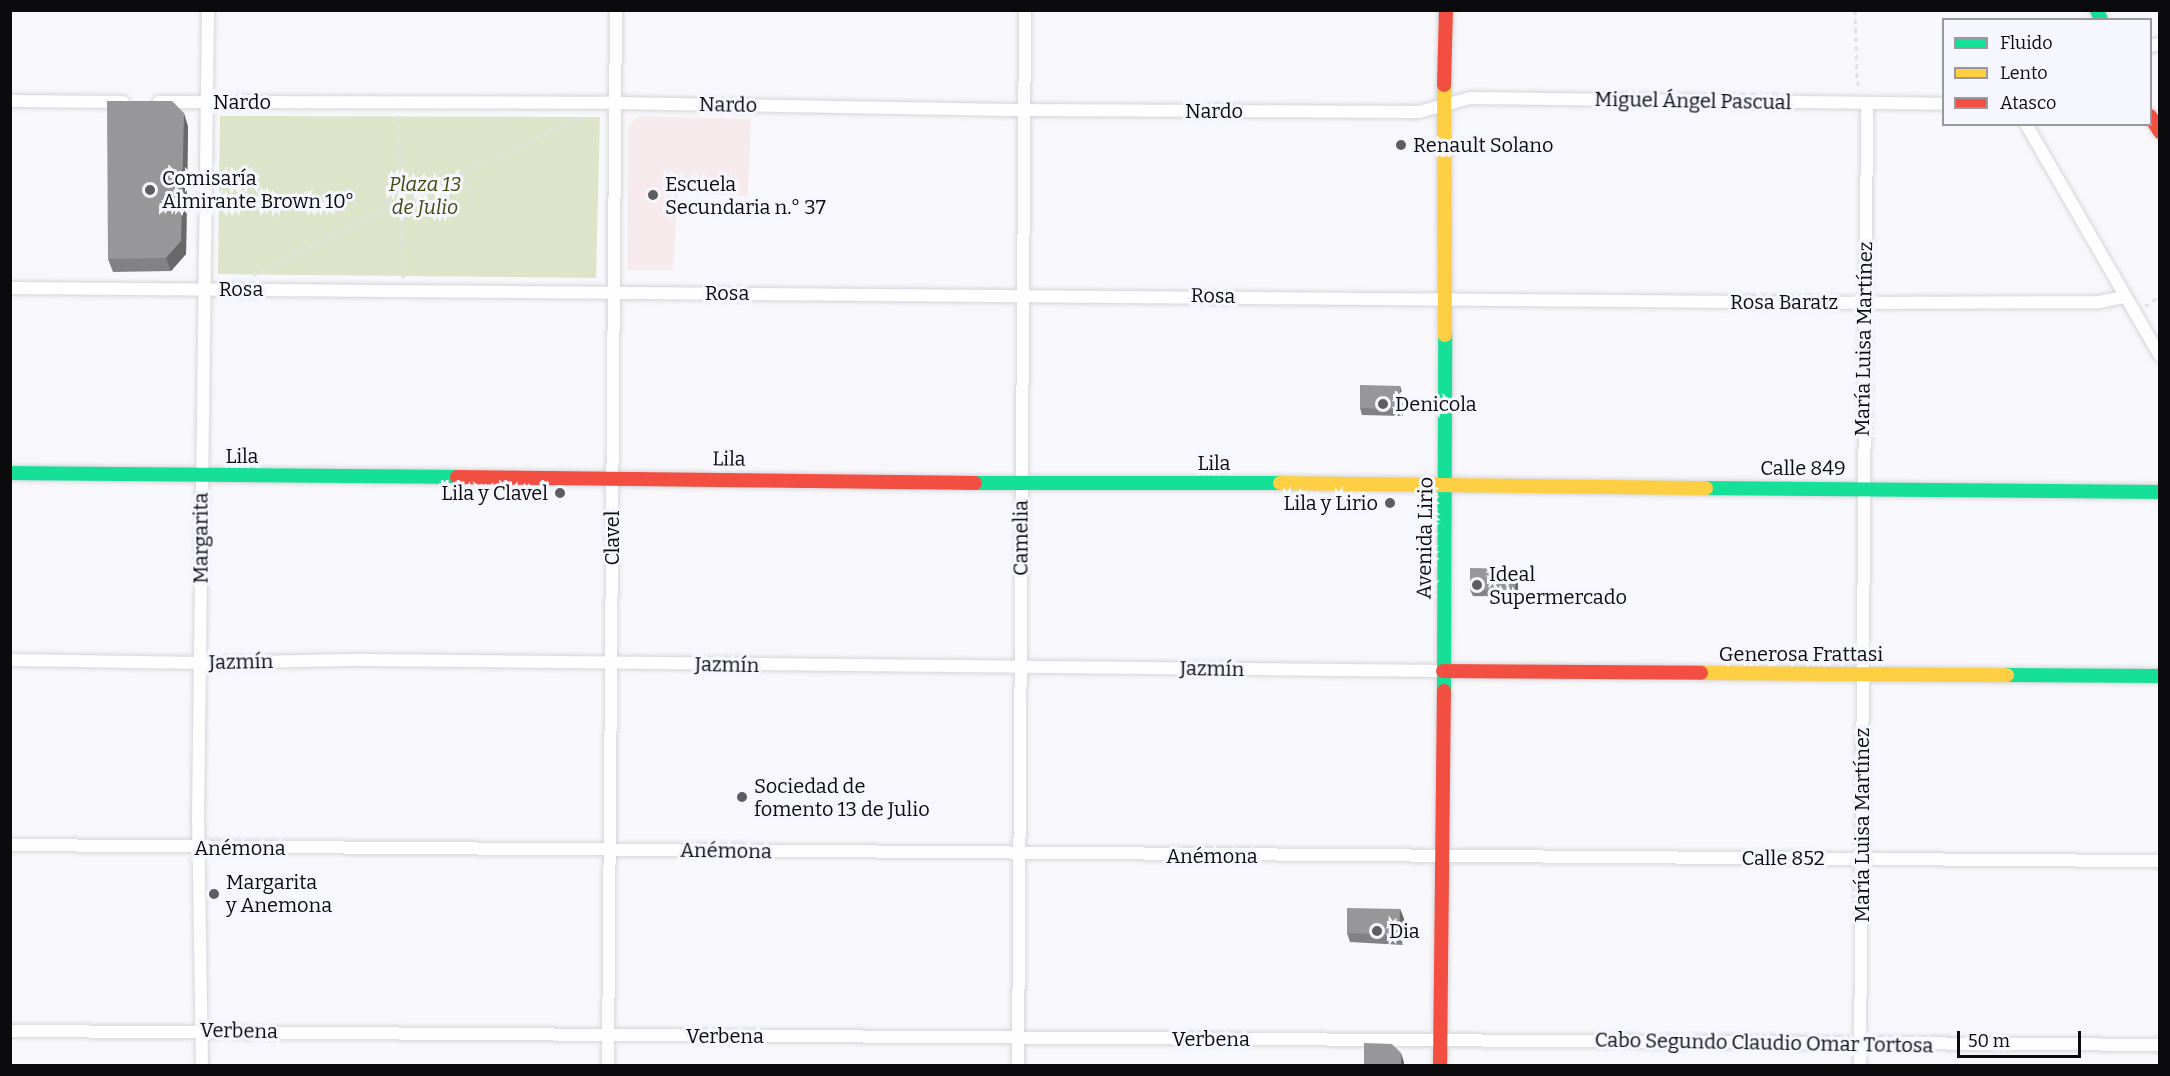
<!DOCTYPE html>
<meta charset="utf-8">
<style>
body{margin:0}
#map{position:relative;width:2170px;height:1076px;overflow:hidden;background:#f8f8fc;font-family:Bitter,serif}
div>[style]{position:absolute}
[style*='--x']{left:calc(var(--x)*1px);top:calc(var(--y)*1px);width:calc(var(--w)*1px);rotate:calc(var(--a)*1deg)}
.education>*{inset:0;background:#f6eaec}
.green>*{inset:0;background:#dde4c9}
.path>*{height:3px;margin-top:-1.5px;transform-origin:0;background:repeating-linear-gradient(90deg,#e1e1e2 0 4.5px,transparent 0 9px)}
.path>.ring{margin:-1.5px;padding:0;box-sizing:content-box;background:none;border:3px solid #e1e1e2;border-radius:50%}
.roads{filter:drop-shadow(0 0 2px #d6d5d9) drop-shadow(0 0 2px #d6d5d9)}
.street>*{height:12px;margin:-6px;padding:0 6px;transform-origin:6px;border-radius:6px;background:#fefeff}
.fast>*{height:14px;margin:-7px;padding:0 7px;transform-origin:7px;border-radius:7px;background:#16e098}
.slow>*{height:14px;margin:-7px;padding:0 7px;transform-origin:7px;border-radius:7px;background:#ffcf43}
.jam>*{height:14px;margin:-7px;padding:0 7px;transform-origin:7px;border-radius:7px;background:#f24e42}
.wall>*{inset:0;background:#828183}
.shaded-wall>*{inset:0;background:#6a696a}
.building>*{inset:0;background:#979698}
.dots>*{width:16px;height:16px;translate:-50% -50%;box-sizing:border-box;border:3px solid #f6f6fe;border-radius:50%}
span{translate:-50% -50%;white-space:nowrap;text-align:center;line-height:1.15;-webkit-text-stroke:6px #f6f6fe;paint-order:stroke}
.street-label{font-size:20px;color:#0b0b0e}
.poi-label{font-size:20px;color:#0b0b0e}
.left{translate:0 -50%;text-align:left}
.right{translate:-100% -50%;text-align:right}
.park-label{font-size:20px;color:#404b0d;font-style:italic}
.frame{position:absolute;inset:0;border:12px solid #0b0b0e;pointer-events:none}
.legend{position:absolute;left:1942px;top:18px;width:210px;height:108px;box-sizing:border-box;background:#f6f6fe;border:2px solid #98989e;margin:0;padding:8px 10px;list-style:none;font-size:18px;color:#0b0b0e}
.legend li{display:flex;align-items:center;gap:12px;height:30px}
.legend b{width:30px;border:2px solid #98989e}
.scale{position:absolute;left:1957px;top:1031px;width:124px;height:27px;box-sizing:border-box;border:3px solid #0b0b0e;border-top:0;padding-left:8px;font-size:18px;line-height:21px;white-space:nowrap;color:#0b0b0e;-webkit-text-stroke:4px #f6f6fe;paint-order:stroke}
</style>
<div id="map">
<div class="education">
<i style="clip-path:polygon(639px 116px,751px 119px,748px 196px,678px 193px,673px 270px,627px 270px,628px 127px)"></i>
</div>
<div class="green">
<i style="clip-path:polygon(220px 116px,600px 117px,596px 278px,218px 274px)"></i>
</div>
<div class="path">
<i style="--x:1855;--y:10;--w:71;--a:88.4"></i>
<i style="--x:1857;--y:81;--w:9;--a:69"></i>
<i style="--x:398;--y:115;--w:71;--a:87.6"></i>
<i style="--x:461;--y:173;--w:34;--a:67"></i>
<i class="ring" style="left:388px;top:185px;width:23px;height:23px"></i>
<i style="--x:413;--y:194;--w:187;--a:-24.4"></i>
<i style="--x:401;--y:211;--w:67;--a:88.3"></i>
<i style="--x:253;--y:275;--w:153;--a:-26.7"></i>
<i style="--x:2145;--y:306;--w:18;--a:-34"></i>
</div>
<div class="roads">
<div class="street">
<i style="--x:2150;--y:46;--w:10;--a:-11"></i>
<i style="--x:10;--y:101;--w:113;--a:0.5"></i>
<i style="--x:159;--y:102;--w:455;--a:0.1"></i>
<i style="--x:614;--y:103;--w:410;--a:1"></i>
<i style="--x:1024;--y:110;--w:395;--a:0.3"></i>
<i style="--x:1419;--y:112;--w:53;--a:-15.4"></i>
<i style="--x:1470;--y:98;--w:474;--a:0.7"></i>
<i style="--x:2026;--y:124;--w:268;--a:60"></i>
<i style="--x:10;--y:288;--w:1853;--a:0.46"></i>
<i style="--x:1863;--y:303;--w:236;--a:-0.2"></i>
<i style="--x:2099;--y:302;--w:25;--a:-11"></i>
<i style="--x:10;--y:660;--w:191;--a:0.9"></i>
<i style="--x:201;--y:663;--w:163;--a:-1.1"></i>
<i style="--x:364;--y:660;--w:1079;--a:0.58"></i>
<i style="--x:10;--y:845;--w:2150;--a:0.43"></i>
<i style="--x:10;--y:1031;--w:2150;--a:0.37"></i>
<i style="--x:202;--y:1066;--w:248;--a:-90.9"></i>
<i style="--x:198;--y:818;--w:808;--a:-89.29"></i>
<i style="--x:608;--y:1066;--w:1056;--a:-89.57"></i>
<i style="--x:1018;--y:1066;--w:1056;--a:-89.62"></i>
<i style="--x:1860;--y:1066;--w:961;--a:-89.58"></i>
</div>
<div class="fast">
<i style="--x:2097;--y:10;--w:11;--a:68"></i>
<i style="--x:10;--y:473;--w:447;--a:0.5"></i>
<i style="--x:975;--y:483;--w:305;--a:0"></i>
<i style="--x:1706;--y:488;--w:454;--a:0.5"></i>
<i style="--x:2007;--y:675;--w:153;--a:0.4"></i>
<i style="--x:1444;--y:691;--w:356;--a:-89.8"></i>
</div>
<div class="slow">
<i style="--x:1444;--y:85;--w:250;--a:89.8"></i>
<i style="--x:1280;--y:483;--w:426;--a:0.7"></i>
<i style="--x:1701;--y:673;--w:306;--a:0.4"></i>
</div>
<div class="jam">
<i style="--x:1444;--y:85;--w:75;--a:-88.5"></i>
<i style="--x:2150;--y:116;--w:19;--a:58"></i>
<i style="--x:457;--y:477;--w:518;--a:0.66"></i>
<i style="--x:1443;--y:671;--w:258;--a:0.4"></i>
<i style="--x:1440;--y:1066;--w:375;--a:-89.4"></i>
</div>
</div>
<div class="wall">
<i style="clip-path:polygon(188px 126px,186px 254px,171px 271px,113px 272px,108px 259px)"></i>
<i style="clip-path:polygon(1400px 386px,1402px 393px,1403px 416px,1362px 415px,1360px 408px)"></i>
<i style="clip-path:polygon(1516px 569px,1518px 575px,1518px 597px,1473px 596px,1470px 590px)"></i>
<i style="clip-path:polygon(1400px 909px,1404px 919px,1403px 945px,1350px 942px,1347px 933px)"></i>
</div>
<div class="shaded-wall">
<i style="clip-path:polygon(184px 113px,188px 126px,186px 254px,171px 271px,166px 258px)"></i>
<i style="clip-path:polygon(1400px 386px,1402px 393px,1403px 416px,1401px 409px)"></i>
<i style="clip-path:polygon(1516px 569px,1518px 575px,1518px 597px,1515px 591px)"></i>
<i style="clip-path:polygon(1400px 909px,1404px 919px,1403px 945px,1399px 935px)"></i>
<i style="clip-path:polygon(1401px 1053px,1404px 1062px,1404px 1065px,1401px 1065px)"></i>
</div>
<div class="building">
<i style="clip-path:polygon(107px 101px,172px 101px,184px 113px,181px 241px,166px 258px,108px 259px)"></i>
<i style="clip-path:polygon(1360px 385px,1400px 386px,1401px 409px,1360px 408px)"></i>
<i style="clip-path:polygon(1470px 568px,1516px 569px,1515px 591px,1470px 590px)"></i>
<i style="clip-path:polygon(1347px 908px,1400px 909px,1399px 935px,1347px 933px)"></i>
<i style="clip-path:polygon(1364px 1043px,1392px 1044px,1401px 1053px,1401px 1065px,1364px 1065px)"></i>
</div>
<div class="dots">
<i style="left:1401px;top:145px;background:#5e5e61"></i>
<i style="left:150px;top:190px;background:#5e5e61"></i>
<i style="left:653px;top:195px;background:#5e5e61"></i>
<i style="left:1383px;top:404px;background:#5e5e61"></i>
<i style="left:560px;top:493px;background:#5e5e61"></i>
<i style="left:1390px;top:503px;background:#5e5e61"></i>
<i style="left:1477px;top:585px;background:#5e5e61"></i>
<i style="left:742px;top:797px;background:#5e5e61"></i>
<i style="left:214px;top:894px;background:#5e5e61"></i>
<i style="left:1377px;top:931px;background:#5e5e61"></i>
</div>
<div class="street-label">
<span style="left:1693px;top:101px;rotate:1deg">Miguel Ángel Pascual</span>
<span style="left:242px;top:102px">Nardo</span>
<span style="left:728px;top:105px;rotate:1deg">Nardo</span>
<span style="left:1214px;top:111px">Nardo</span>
<span style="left:241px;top:289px">Rosa</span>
<span style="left:727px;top:293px">Rosa</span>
<span style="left:1213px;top:296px;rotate:1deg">Rosa</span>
<span style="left:1784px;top:302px">Rosa Baratz</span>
<span style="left:1864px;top:339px;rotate:-89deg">María Luisa Martínez</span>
<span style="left:242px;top:456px">Lila</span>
<span style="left:729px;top:459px;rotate:1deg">Lila</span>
<span style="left:1214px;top:463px">Lila</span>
<span style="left:1803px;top:468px">Calle 849</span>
<span style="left:201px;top:538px;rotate:-90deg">Margarita</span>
<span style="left:612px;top:538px;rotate:-90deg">Clavel</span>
<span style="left:1021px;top:538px;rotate:-90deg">Camelia</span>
<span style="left:1425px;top:538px;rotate:-89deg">Avenida Lirio</span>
<span style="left:1801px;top:654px">Generosa Frattasi</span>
<span style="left:241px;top:662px;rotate:-1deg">Jazmín</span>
<span style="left:727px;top:665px;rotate:1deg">Jazmín</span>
<span style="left:1212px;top:669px;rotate:1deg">Jazmín</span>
<span style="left:1862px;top:825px;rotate:-90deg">María Luisa Martínez</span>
<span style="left:240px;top:848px">Anémona</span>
<span style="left:726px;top:851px;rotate:1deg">Anémona</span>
<span style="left:1212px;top:856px">Anémona</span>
<span style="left:1783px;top:858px">Calle 852</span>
<span style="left:239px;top:1031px;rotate:1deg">Verbena</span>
<span style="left:725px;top:1036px">Verbena</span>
<span style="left:1211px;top:1039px">Verbena</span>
<span style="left:1764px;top:1043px;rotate:1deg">Cabo Segundo Claudio Omar Tortosa</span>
</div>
<div class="poi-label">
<span class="left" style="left:1413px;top:145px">Renault Solano</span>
<span class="left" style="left:162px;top:190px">Comisaría<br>Almirante Brown 10°</span>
<span class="left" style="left:665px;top:196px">Escuela<br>Secundaria n.° 37</span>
<span class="left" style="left:1395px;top:404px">Denicola</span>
<span class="right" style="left:548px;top:493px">Lila y Clavel</span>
<span class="right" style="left:1378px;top:503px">Lila y Lirio</span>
<span class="left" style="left:1489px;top:586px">Ideal<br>Supermercado</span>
<span class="left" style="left:754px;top:798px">Sociedad de<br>fomento 13 de Julio</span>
<span class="left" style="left:226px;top:894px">Margarita<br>y Anemona</span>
<span class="left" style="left:1389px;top:931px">Dia</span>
</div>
<div class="park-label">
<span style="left:425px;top:196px">Plaza 13<br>de Julio</span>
</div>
<div class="frame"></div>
<ul class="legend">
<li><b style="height:8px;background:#16e098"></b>Fluido</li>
<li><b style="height:8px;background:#ffcf43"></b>Lento</li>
<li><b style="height:8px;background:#f24e42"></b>Atasco</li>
</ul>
<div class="scale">50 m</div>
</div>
